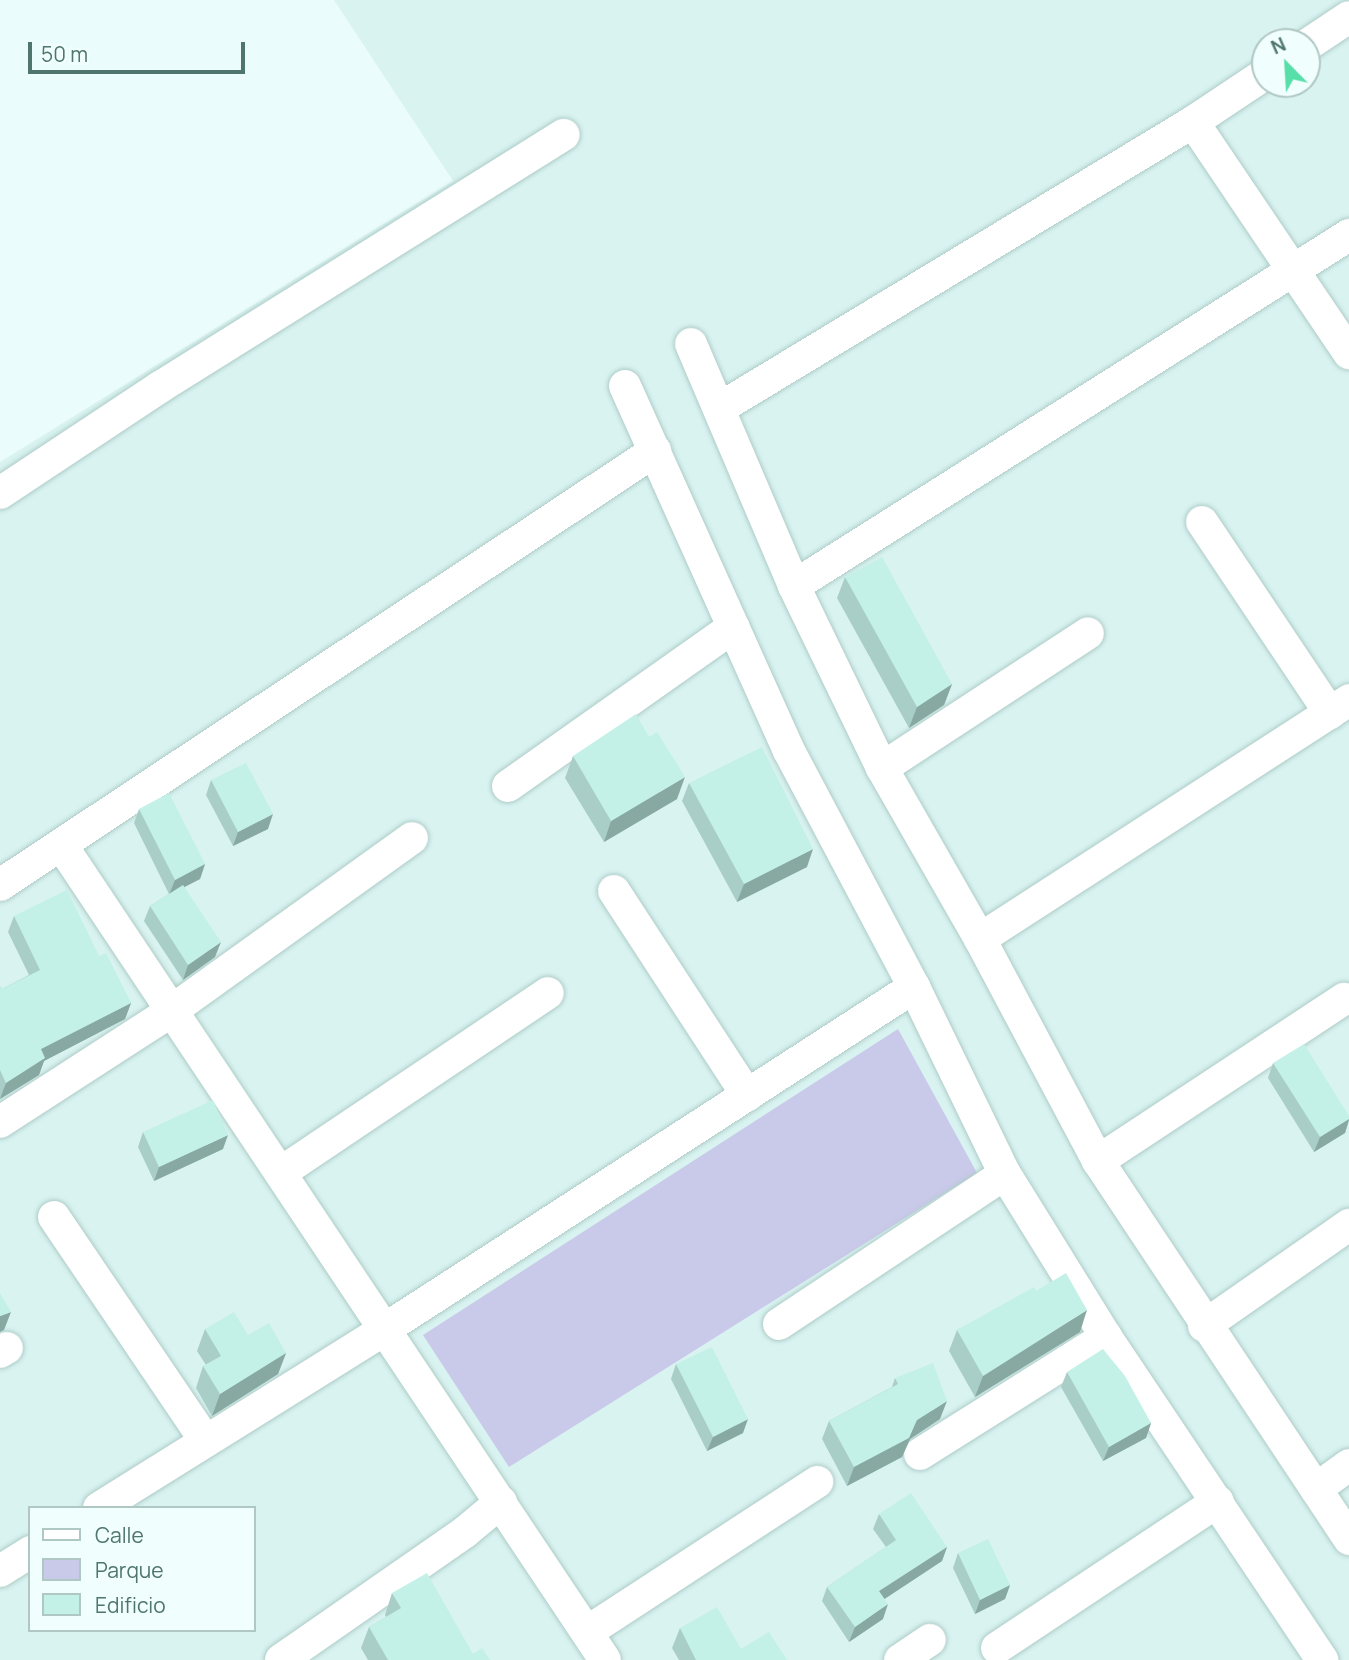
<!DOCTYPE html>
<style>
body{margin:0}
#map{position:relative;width:1349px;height:1660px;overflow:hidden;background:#ebfcfc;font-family:Manrope,sans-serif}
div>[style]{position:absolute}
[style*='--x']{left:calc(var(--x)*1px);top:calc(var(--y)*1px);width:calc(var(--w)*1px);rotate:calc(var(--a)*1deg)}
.residential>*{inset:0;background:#d9f3f1}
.green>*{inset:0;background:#c9c9e9}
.roads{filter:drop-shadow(0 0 2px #aeccc7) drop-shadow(0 0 2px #aeccc7)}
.minor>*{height:32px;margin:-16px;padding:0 16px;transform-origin:16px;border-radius:16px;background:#fff}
.wall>*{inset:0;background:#a8cec7}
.shaded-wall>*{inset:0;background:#88a8a2}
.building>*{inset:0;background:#c3f0e7}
span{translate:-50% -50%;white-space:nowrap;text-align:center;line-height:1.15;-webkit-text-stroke:7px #f1fefe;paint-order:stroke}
.legend{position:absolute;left:28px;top:1506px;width:228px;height:126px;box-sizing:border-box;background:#f1fefe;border:2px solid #b0c8c4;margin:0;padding:9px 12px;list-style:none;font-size:21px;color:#4e766c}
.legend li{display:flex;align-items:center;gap:14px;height:35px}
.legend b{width:35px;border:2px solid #b0c8c4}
.north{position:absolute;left:1251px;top:28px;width:70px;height:70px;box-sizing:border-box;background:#f1fefe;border:2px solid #b0c8c4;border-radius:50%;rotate:336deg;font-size:19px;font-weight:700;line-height:28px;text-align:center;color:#4e766c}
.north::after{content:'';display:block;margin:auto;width:24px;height:32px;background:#57dfaa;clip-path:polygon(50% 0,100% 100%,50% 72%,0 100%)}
.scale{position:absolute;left:28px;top:42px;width:217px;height:32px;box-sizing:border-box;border:4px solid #4e766c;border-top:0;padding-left:9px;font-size:21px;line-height:24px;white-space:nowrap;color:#4e766c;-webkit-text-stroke:5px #f1fefe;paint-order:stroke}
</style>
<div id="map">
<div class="residential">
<i style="clip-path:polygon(evenodd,334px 0,1349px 0,1349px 1660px,0 1660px,0 462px,453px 181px,334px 0,1265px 42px,1307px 42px,1307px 84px,1265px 84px,1265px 42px,334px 0,30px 1508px,254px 1508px,254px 1630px,30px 1630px,30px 1508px)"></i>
</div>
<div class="green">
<i style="clip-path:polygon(898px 1029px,977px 1173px,509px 1467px,423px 1335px)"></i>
</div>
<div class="roads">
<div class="minor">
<i style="--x:1307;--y:45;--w:50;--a:-33.7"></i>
<i style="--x:1193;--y:122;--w:279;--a:56"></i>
<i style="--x:691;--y:344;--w:263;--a:66.9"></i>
<i style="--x:794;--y:586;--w:202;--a:64.2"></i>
<i style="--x:882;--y:768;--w:197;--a:60.2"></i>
<i style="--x:980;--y:939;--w:251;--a:62"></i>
<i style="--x:1098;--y:1161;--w:454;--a:56.4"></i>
<i style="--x:625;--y:386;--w:400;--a:65.8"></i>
<i style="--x:789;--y:751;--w:267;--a:62.1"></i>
<i style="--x:914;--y:987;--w:208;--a:64.1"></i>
<i style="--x:1005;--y:1174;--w:192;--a:58.2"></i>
<i style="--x:1106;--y:1337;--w:389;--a:56.2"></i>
<i style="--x:720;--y:408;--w:553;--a:-31.16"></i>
<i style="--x:1193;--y:122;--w:87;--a:-33.7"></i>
<i style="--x:0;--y:493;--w:192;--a:-33.5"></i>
<i style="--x:160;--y:387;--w:476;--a:-32"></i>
<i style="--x:1202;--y:522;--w:230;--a:56.2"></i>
<i style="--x:794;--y:586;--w:657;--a:-32.31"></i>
<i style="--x:882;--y:768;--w:246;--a:-33.2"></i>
<i style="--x:508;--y:786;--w:276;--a:-35.2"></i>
<i style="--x:62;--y:846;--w:978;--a:56.29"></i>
<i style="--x:0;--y:885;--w:786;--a:-33.53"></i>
<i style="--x:614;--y:891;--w:244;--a:56.9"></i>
<i style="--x:980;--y:939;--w:440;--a:-32.9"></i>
<i style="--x:0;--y:1122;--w:202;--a:-32.9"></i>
<i style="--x:170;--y:1012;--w:298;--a:-35.7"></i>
<i style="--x:1098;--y:1161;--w:295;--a:-33.4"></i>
<i style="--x:283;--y:1171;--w:319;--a:-33.9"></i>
<i style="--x:54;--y:1217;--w:269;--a:55.9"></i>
<i style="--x:779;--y:1324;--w:271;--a:-33.6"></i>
<i style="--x:1204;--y:1326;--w:177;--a:-34.9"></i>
<i style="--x:0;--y:1352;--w:8;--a:-30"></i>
<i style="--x:920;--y:1454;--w:220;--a:-32.2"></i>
<i style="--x:1316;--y:1489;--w:41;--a:-36"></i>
<i style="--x:99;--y:1508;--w:337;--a:-32"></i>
<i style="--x:385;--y:1329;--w:630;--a:-32.88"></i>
<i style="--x:0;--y:1571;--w:36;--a:-32"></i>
<i style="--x:587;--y:1632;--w:275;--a:-33.1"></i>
<i style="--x:997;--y:1648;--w:265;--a:-33.6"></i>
<i style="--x:281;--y:1660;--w:224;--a:-34.8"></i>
<i style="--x:465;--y:1532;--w:47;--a:-39.8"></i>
<i style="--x:900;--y:1660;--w:36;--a:-34"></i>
</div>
</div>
<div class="wall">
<i style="clip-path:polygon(845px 577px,952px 684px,944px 705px,909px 728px,837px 598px)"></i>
<i style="clip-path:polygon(573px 756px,677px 799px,604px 842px,565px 778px)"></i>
<i style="clip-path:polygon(211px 780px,268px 829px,233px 846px,206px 795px)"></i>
<i style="clip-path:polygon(689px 783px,807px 867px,737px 902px,682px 801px)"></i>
<i style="clip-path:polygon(139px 809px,205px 864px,200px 879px,184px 887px,215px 957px,183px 980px,144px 921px,150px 906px,169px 894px,134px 823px)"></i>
<i style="clip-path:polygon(14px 916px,99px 956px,131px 1003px,125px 1019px,44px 1061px,39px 1075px,0 1099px,0 986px,2px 989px,29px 975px,8px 932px)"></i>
<i style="clip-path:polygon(1273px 1063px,1349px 1116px,1349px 1121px,1345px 1133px,1314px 1152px,1268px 1078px)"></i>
<i style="clip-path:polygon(143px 1132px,223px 1149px,154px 1181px,138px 1147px)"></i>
<i style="clip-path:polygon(1036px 1291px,1080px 1332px,975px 1397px,949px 1351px,957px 1330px)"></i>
<i style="clip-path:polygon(205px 1329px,248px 1335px,286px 1353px,278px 1374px,212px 1416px,196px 1388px,203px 1366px,206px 1365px,197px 1351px)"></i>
<i style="clip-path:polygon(676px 1364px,743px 1433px,707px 1451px,671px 1379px)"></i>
<i style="clip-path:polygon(1067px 1372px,1151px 1423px,1146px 1438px,1103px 1461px,1061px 1387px)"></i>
<i style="clip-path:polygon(895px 1378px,940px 1419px,910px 1439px,902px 1457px,847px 1486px,822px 1439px,829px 1421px,892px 1387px)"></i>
<i style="clip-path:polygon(879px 1514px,947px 1547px,942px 1561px,884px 1599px,883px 1619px,849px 1642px,822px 1601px,827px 1587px,886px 1547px,873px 1529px)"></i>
<i style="clip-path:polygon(958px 1553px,1010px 1585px,1005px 1599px,975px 1614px,953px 1568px)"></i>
<i style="clip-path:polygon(392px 1593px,473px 1654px,490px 1660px,368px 1660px,361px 1648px,369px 1627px,386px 1617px,385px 1615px)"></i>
<i style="clip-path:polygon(680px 1628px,741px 1649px,787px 1660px,679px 1660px,672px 1648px)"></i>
</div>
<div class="shaded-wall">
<i style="clip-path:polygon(952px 684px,944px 705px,909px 728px,917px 707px)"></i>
<i style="clip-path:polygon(685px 777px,677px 799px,604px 842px,611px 821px)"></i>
<i style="clip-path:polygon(273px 814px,268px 829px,233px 846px,238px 832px)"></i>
<i style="clip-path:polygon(813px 849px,807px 867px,737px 902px,744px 884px)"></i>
<i style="clip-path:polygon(205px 864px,200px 879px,169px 895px,175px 880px)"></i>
<i style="clip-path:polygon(221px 942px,215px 957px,183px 980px,188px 965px)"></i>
<i style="clip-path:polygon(131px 1003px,125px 1019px,44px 1061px,39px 1075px,0 1099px,6px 1083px,41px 1049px)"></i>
<i style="clip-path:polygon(1349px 1119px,1345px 1133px,1314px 1152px,1320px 1137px)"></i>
<i style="clip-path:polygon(228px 1135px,223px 1149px,154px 1181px,159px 1167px)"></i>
<i style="clip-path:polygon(1087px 1310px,1080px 1332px,975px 1397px,983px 1376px)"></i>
<i style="clip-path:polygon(11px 1312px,4px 1330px,0 1332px,0 1316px)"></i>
<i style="clip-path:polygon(286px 1353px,278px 1374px,212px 1416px,220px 1394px)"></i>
<i style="clip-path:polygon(947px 1401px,940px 1419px,910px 1439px,902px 1457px,847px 1486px,854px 1467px,917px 1420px)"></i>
<i style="clip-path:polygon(748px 1419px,743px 1433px,707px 1451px,713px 1437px)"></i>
<i style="clip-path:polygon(1151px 1423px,1146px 1438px,1103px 1461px,1109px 1447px)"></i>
<i style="clip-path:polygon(947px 1547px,942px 1561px,874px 1606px,879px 1591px)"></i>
<i style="clip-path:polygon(1010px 1585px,1005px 1599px,975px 1614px,980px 1600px)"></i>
<i style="clip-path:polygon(888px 1604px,883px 1619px,849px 1642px,855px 1627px)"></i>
</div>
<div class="building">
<i style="clip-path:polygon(882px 557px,952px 684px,917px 707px,845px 577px)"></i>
<i style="clip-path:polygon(636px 714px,649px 737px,657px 732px,685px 777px,611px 821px,573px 756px)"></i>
<i style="clip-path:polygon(762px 747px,813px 849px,744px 884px,689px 783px)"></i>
<i style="clip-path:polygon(246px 763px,273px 814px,238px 832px,211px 780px)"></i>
<i style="clip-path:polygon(169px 793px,205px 864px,175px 880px,139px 809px)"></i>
<i style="clip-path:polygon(183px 885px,221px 942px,188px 965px,150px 906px)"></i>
<i style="clip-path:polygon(67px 890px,99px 956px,106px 953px,131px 1003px,41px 1049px,45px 1058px,6px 1083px,0 1070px,0 986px,2px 989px,40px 970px,14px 916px)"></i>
<i style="clip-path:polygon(1304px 1044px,1349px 1116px,1349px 1119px,1320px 1137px,1273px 1063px)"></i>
<i style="clip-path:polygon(213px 1100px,228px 1135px,159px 1167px,143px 1132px)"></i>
<i style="clip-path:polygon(1066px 1273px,1087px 1310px,983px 1376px,957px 1330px,1034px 1287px,1036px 1291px)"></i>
<i style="clip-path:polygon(0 1293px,11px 1312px,0 1316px)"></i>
<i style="clip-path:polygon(234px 1312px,248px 1335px,269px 1323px,286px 1353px,220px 1394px,203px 1366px,221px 1356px,205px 1329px)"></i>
<i style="clip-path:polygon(712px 1347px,748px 1419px,713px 1437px,676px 1364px)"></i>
<i style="clip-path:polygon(1103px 1349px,1125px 1376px,1151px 1423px,1109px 1447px,1067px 1372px)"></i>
<i style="clip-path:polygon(933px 1363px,947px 1401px,917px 1420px,909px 1438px,854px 1467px,829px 1421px,898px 1384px,895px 1378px)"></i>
<i style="clip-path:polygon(911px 1493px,947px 1547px,879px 1591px,888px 1604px,855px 1627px,827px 1587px,896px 1540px,879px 1514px)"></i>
<i style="clip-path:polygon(988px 1539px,1010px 1585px,980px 1600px,958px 1553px)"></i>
<i style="clip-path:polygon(427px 1573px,473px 1654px,482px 1648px,490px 1660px,388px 1660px,369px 1627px,401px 1608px,392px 1593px)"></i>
<i style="clip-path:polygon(717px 1607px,741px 1649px,769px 1632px,787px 1660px,696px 1660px,680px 1628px)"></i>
</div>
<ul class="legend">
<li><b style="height:9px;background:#fff"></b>Calle</li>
<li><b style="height:19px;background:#c9c9e9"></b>Parque</li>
<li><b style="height:19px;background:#c3f0e7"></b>Edificio</li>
</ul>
<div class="north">N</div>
<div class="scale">50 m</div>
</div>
